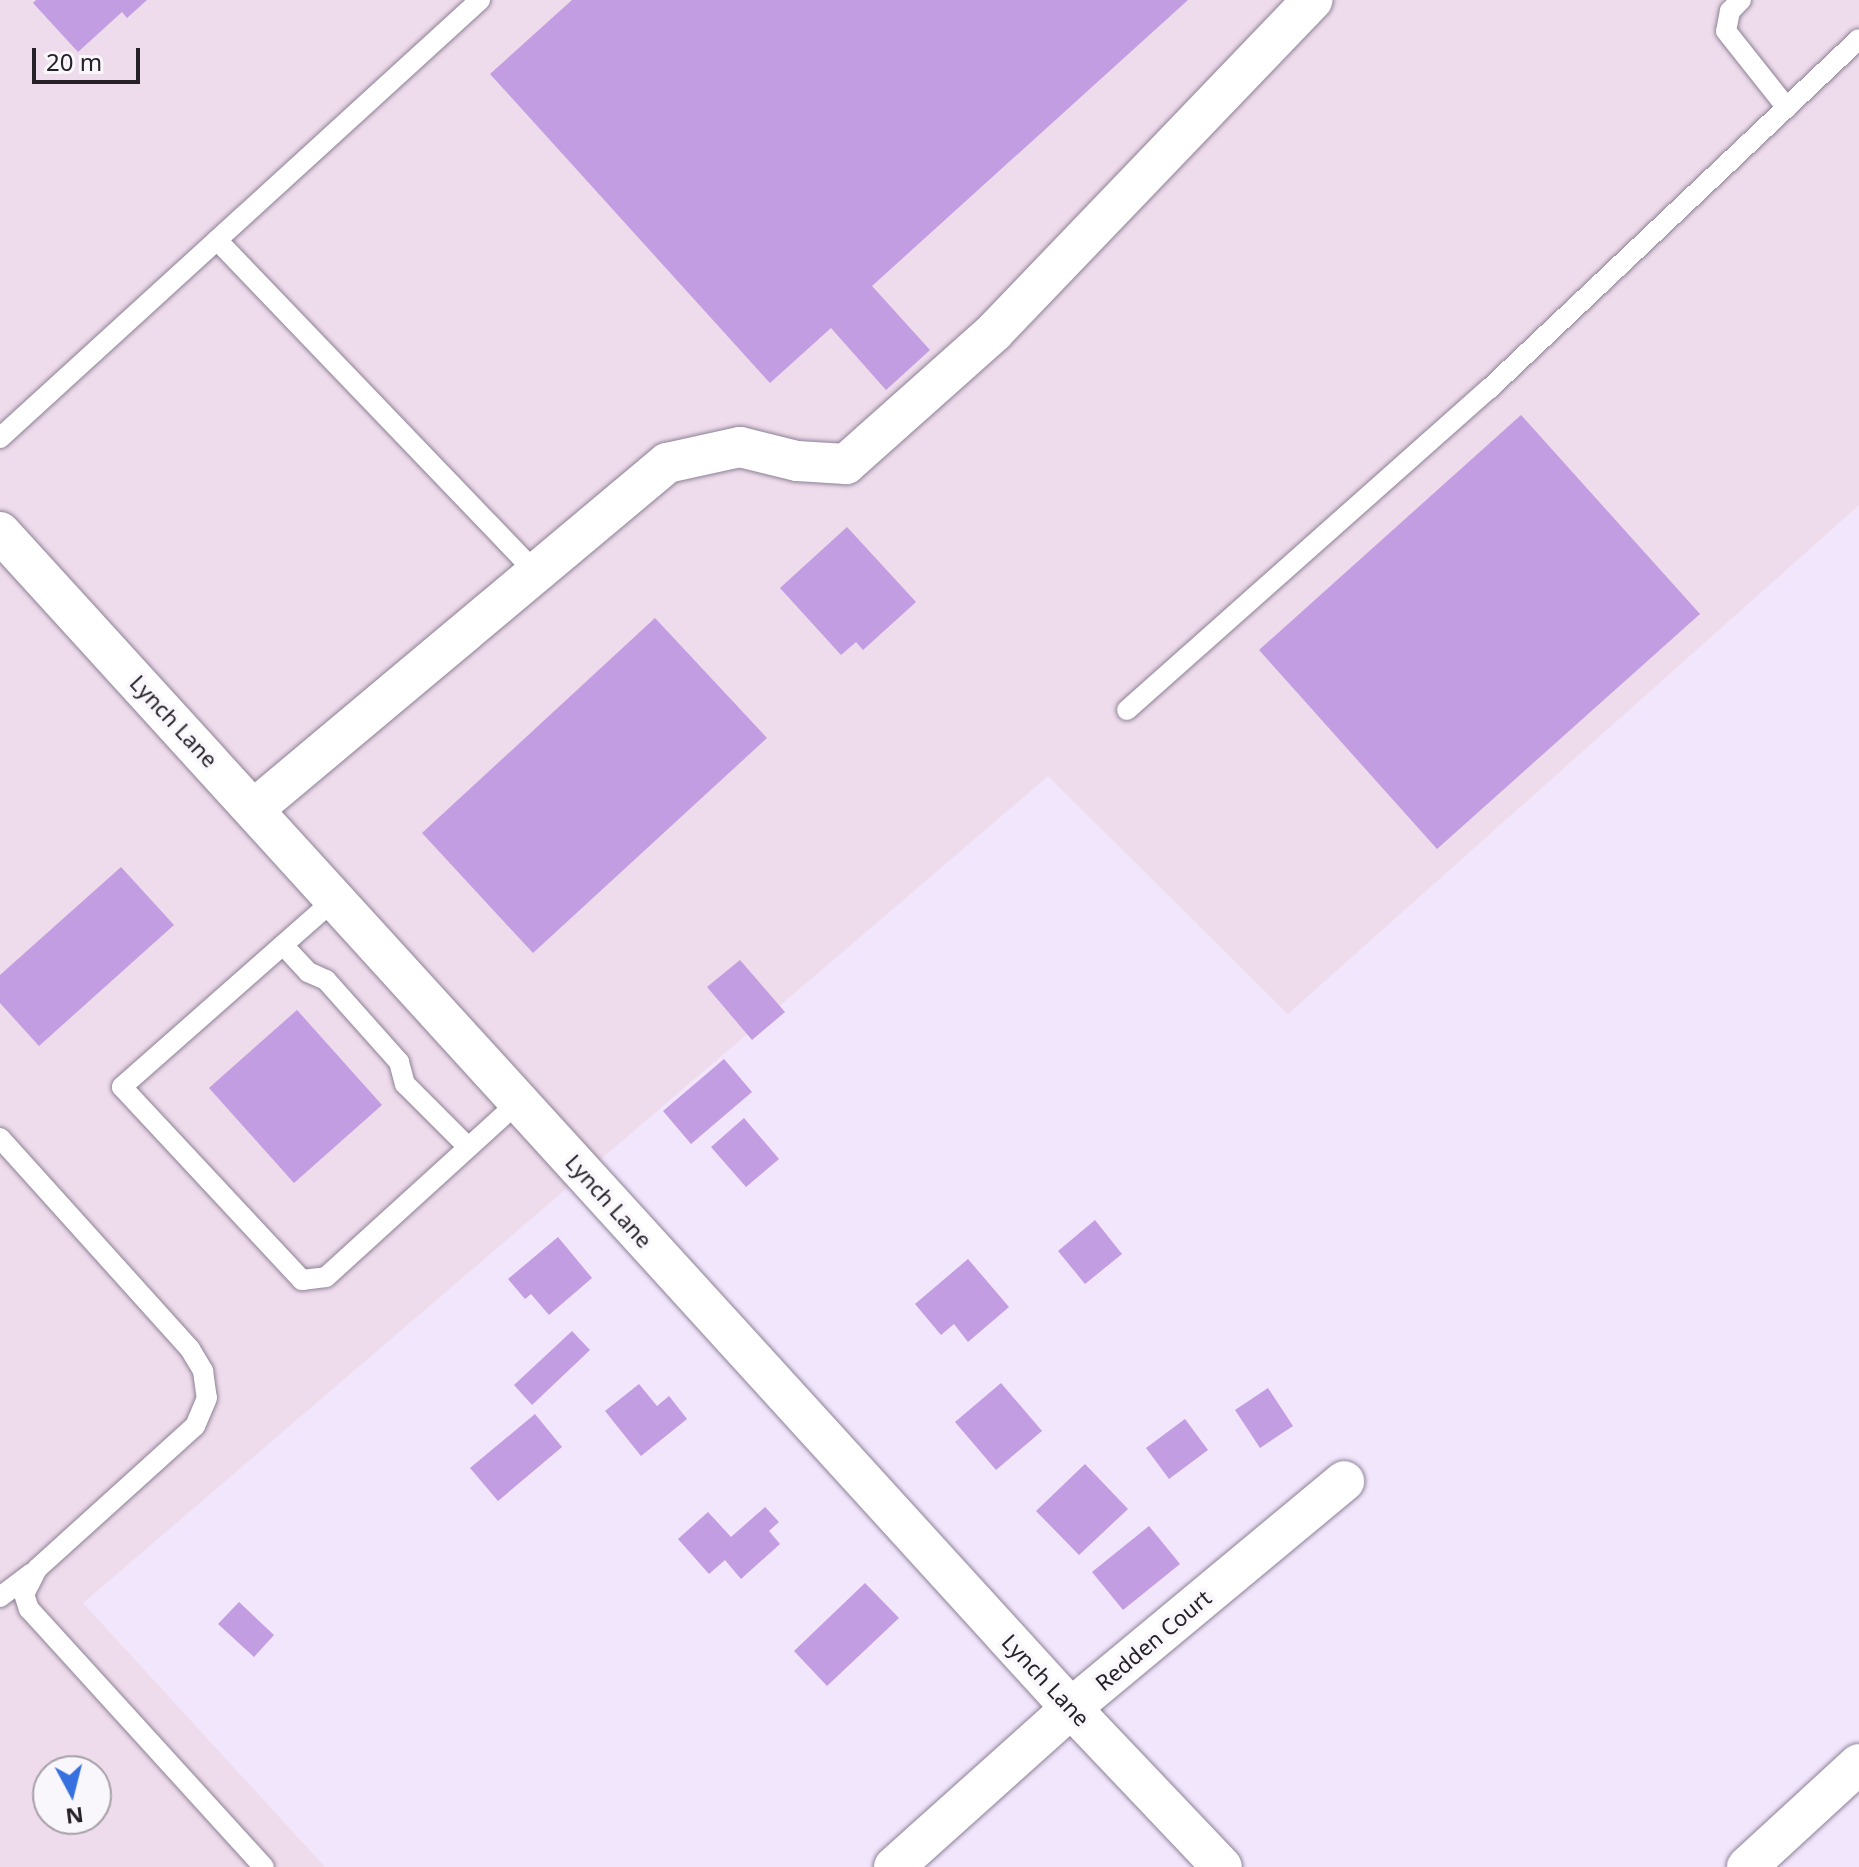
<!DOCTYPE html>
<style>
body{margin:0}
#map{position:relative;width:1859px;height:1867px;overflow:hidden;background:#f2e6fd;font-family:"Noto Sans",sans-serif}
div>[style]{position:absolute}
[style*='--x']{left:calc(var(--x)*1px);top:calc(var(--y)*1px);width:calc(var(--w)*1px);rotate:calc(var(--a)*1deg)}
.commercial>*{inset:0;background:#eedbeb}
.building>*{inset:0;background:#c29de1}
.roads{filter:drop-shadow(0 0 2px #8c8196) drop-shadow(0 0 2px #8c8196)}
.service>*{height:20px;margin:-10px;padding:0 10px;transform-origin:10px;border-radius:10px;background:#fff}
.minor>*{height:40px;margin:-20px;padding:0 20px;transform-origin:20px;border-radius:20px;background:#fff}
span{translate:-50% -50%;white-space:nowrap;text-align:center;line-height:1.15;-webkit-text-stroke:7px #faf7fc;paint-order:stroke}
.street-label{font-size:22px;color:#262129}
.north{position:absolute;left:32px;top:1755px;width:80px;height:80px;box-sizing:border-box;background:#faf7fc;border:2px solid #a5a1a8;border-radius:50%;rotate:173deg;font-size:22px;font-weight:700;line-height:32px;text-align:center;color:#262129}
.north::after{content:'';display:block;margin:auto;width:28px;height:36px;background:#3671df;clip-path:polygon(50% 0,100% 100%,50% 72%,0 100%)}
.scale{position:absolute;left:32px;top:48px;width:108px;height:36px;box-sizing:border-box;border:4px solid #262129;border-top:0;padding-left:10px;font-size:24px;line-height:28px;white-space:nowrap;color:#262129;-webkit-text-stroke:6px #faf7fc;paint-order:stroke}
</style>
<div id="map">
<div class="commercial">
<i style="clip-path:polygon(evenodd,0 0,1859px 0,1859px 505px,1288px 1014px,1048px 776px,83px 1603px,325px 1867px,0 1867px,0 0,48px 1771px,96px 1771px,96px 1819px,48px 1819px,48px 1771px)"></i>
</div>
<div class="building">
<i style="clip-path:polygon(36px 0,147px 0,127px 18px,122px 12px,78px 52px,33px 3px)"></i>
<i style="clip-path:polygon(572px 0,1188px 0,872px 286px,930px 350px,886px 390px,831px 328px,770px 383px,490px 74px)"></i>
<i style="clip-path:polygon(1521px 415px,1700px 614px,1437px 849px,1259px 650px)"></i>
<i style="clip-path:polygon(847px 527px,916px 602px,863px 650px,856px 642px,841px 655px,780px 588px)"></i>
<i style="clip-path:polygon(655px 618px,767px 738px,533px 953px,422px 833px)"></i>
<i style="clip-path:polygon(121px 867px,174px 925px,39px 1046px,0 1003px,0 975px)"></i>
<i style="clip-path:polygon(740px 960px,785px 1012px,752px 1040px,707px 987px)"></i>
<i style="clip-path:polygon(297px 1010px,382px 1105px,294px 1183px,209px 1088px)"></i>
<i style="clip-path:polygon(724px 1059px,752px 1092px,691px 1144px,663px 1111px)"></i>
<i style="clip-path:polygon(744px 1118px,779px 1159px,746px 1187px,711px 1147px)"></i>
<i style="clip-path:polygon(1095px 1220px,1122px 1254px,1085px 1284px,1058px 1251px)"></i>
<i style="clip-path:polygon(558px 1237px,592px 1278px,549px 1315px,531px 1294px,525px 1299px,508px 1279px)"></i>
<i style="clip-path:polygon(968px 1259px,1009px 1307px,968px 1342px,954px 1324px,941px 1335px,915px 1304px)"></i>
<i style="clip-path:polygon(572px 1331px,590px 1350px,532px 1405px,514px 1385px)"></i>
<i style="clip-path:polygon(1001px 1383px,1042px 1431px,996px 1470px,955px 1422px)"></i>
<i style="clip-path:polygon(639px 1384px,657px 1406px,669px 1396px,687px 1419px,641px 1456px,605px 1411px)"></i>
<i style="clip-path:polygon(1268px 1388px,1293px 1426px,1260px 1448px,1235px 1410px)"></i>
<i style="clip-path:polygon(535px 1414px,562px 1447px,498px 1501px,470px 1468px)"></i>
<i style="clip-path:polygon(1185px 1419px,1208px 1450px,1169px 1479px,1146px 1448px)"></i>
<i style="clip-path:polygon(1085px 1464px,1128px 1509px,1079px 1555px,1036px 1511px)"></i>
<i style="clip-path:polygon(765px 1507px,779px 1522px,769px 1531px,780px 1544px,741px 1579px,725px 1560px,709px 1574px,678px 1539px,708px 1512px,731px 1537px)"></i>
<i style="clip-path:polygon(1149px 1526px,1180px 1564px,1123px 1610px,1092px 1572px)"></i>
<i style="clip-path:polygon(865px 1583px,899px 1618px,827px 1686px,794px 1651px)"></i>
<i style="clip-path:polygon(239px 1602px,274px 1635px,254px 1657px,218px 1624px)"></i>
</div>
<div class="roads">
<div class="service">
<i style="--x:1741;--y:0;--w:16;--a:135"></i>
<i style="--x:1730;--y:11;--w:20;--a:101"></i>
<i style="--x:1726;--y:31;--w:98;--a:51.6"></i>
<i style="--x:217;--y:240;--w:461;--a:46.2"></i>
<i style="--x:0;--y:438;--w:650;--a:-42.38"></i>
<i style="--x:1127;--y:710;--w:484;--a:-41.6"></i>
<i style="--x:1489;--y:389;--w:509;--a:-43.41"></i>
<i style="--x:335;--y:899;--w:284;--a:138.6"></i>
<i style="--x:122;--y:1087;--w:264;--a:47"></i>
<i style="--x:302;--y:1280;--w:24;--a:-7"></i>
<i style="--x:326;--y:1277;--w:260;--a:-42.3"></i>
<i style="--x:283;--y:945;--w:37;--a:47"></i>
<i style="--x:308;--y:972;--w:20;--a:24"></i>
<i style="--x:326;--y:980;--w:110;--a:48.3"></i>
<i style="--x:399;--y:1062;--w:23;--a:75"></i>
<i style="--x:405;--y:1084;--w:89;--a:45"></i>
<i style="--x:0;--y:1138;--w:284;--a:48"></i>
<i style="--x:190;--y:1349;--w:26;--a:59"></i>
<i style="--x:203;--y:1371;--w:27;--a:82"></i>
<i style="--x:207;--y:1398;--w:30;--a:113"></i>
<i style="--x:195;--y:1426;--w:213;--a:137.9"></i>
<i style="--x:37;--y:1569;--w:28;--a:117"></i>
<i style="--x:24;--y:1594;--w:16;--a:72"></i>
<i style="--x:29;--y:1609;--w:349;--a:47.7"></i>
<i style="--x:0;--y:1597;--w:39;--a:-37"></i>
</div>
<div class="minor">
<i style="--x:0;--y:532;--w:1591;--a:47.68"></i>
<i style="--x:1071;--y:1708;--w:219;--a:46.5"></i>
<i style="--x:254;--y:809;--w:539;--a:-39.96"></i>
<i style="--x:667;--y:463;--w:75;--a:-12.4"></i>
<i style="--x:740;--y:447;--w:59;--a:13.8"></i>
<i style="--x:797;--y:461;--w:49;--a:3.5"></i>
<i style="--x:846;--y:464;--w:198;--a:-41.7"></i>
<i style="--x:994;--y:332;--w:460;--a:-46.2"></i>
<i style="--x:894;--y:1867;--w:238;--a:-41.9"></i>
<i style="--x:1071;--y:1708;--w:355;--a:-39.7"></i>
<i style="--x:1747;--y:1867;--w:152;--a:-42.6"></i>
</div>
</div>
<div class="street-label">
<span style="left:174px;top:721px;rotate:47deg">Lynch Lane</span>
<span style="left:609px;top:1201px;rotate:48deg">Lynch Lane</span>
<span style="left:1153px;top:1640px;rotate:-40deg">Redden Court</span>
<span style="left:1046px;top:1680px;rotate:47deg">Lynch Lane</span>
</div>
<div class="north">N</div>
<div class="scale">20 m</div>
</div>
